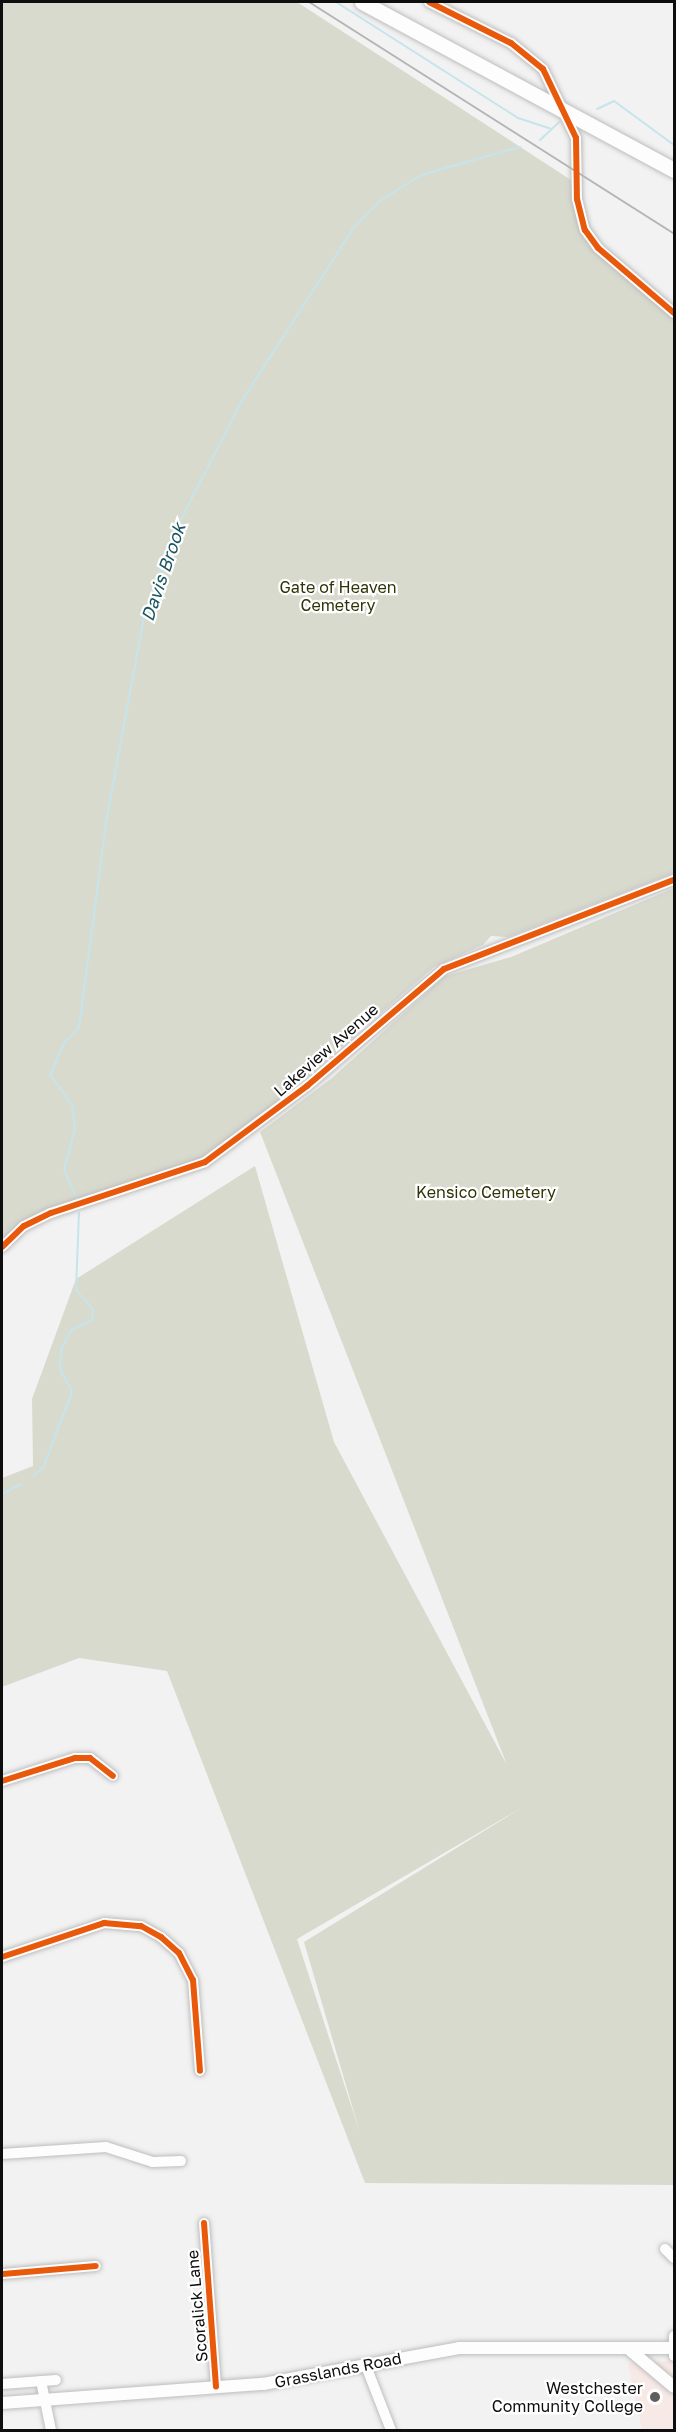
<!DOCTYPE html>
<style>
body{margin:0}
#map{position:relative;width:676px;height:2432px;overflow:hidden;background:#f2f2f2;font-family:"Golos Text",sans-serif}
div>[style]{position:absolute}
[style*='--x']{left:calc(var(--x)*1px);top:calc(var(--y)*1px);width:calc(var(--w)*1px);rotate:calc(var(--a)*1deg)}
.education>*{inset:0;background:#f7e9e6}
.green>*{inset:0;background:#d9dace}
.stream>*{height:2px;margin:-1px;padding:0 1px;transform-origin:1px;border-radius:1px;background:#c5e4ec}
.roads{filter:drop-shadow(0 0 2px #bebebe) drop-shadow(0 0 2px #bebebe)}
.minor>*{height:10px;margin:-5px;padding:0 5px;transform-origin:5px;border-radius:5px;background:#fdfdfd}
.major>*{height:12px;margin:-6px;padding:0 6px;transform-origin:6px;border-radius:6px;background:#fdfdfd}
.highway>*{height:15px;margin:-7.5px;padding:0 7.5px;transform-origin:7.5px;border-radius:7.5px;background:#fdfdfd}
.rail>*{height:2px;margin:-1px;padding:0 1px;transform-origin:1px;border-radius:1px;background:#b4b4b4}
.cycleway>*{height:6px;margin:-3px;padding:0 3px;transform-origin:3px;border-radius:3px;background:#e8590c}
.dots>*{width:16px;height:16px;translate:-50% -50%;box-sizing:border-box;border:3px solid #fff;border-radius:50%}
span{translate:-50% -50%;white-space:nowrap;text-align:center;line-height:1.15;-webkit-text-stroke:4.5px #fff;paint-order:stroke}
.park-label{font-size:16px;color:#303306}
.street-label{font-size:16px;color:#0e0e0f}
.poi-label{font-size:16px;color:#0e0e0f}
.right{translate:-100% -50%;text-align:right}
.water-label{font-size:18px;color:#1a5562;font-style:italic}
.frame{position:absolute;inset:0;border:3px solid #0e0e0f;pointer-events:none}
</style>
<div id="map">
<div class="education">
<i style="clip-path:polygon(674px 2361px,674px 2430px,642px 2430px,628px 2363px)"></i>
</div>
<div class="green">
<i style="clip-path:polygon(2px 2px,297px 2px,571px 180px,580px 231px,600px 256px,674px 319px,674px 873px,508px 937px,491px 936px,483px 945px,434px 967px,282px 1099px,210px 1154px,184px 1168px,48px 1209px,2px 1240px)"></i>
<i style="clip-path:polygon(evenodd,674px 888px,674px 2185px,365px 2183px,167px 1671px,79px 1658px,2px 1687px,2px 1478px,33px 1466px,32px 1399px,76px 1279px,255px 1166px,334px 1442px,507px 1765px,260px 1132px,332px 1078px,445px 976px,511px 957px,674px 888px,523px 1807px,304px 1942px,360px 2133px,297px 1939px,523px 1807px)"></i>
</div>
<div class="stream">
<i style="--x:336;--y:2;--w:216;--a:32.5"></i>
<i style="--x:518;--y:118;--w:33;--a:18"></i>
<i style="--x:597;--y:109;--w:19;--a:-25"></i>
<i style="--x:614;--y:101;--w:74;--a:36.3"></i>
<i style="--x:540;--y:140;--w:26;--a:-43"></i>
<i style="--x:76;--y:1198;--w:31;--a:-112"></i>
<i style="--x:64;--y:1169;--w:41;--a:-74.6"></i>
<i style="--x:75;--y:1129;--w:24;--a:-97"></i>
<i style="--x:72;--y:1105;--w:37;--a:-126"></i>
<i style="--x:50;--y:1075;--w:35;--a:-66"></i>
<i style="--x:64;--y:1043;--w:21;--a:-45"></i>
<i style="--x:79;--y:1028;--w:208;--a:-82.5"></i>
<i style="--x:106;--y:822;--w:208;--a:-79.5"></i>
<i style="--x:144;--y:617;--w:87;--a:-70.5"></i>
<i style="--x:173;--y:535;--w:149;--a:-62.9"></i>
<i style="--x:241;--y:402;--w:208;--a:-57.1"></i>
<i style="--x:354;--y:227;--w:37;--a:-45"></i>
<i style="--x:380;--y:201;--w:49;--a:-32.4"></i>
<i style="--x:421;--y:175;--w:103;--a:-15.8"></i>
<i style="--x:33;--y:1476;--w:13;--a:-39"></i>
<i style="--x:43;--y:1468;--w:81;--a:-69.1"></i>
<i style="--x:72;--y:1392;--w:27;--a:-117"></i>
<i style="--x:60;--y:1368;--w:18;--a:-87"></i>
<i style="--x:61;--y:1350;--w:22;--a:-63"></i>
<i style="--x:71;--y:1330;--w:23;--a:-25"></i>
<i style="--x:92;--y:1320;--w:11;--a:-85"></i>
<i style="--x:93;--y:1309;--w:25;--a:-132"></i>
<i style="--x:76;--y:1290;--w:77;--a:-87.8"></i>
<i style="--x:2;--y:1494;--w:22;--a:-27"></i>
</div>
<div class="roads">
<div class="minor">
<i style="--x:429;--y:2;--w:92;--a:26.6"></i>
<i style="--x:511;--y:43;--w:41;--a:39.1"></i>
<i style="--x:543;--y:69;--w:76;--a:64.4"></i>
<i style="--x:576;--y:138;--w:61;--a:89.1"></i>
<i style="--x:577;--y:199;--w:32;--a:76"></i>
<i style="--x:585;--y:230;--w:22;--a:54"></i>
<i style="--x:598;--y:248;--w:100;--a:40.5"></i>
<i style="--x:2;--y:1247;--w:30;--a:-44"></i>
<i style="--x:24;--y:1226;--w:30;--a:-26"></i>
<i style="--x:51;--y:1213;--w:162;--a:-18.3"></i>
<i style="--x:205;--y:1162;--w:127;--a:-36.7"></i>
<i style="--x:307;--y:1086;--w:180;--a:-40.5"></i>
<i style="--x:444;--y:969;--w:247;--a:-21.2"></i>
<i style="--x:2;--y:1781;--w:77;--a:-17.5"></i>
<i style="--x:75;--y:1758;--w:15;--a:0"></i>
<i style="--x:90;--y:1758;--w:29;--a:38"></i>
<i style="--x:2;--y:1957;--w:108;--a:-18.4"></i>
<i style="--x:104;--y:1923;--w:37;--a:5"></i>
<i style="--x:141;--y:1926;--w:23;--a:29"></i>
<i style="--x:161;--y:1937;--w:24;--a:42"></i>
<i style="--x:179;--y:1953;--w:30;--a:63"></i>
<i style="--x:193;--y:1980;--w:91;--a:85.6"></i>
<i style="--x:2;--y:2154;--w:104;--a:-3.9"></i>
<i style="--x:106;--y:2147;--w:49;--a:17.7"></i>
<i style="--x:153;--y:2162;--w:28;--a:-2"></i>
<i style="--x:204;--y:2223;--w:164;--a:85.8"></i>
<i style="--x:665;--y:2249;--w:13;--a:45"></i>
<i style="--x:2;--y:2274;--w:94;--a:-4.9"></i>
<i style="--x:674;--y:2336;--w:20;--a:90"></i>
<i style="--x:366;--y:2366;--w:69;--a:68.7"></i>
<i style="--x:41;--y:2381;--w:50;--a:78.5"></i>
<i style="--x:2;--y:2384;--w:54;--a:-4.2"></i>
</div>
<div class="major">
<i style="--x:630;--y:2350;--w:57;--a:40.1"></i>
<i style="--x:2;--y:2403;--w:262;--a:-4.2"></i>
<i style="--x:263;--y:2384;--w:199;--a:-10.4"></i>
<i style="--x:459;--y:2348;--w:215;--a:0"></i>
</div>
<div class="highway">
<i style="--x:362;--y:2;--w:354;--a:28.3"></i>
</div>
</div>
<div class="rail">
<i style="--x:309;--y:2;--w:432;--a:32.4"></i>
</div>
<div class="cycleway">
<i style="--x:429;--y:2;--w:92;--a:26.6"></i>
<i style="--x:511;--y:43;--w:41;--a:39.1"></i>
<i style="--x:543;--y:69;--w:76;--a:64.4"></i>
<i style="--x:576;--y:138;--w:61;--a:89.1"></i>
<i style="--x:577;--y:199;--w:32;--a:76"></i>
<i style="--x:585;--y:230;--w:22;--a:54"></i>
<i style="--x:598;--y:248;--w:100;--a:40.5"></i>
<i style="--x:2;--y:1247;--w:30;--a:-44"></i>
<i style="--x:24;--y:1226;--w:30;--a:-26"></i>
<i style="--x:51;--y:1213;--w:162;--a:-18.3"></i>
<i style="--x:205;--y:1162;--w:127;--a:-36.7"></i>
<i style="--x:307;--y:1086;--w:180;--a:-40.5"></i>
<i style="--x:444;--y:969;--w:247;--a:-21.2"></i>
<i style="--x:2;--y:1781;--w:77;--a:-17.5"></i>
<i style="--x:75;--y:1758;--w:15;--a:0"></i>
<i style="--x:90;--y:1758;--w:29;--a:38"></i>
<i style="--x:2;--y:1957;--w:108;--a:-18.4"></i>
<i style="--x:104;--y:1923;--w:37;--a:5"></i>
<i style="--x:141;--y:1926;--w:23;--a:29"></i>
<i style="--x:161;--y:1937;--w:24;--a:42"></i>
<i style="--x:179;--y:1953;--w:30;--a:63"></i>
<i style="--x:193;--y:1980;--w:91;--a:85.6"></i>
<i style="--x:204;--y:2223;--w:164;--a:85.8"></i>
<i style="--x:2;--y:2274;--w:94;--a:-4.9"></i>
</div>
<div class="dots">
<i style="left:655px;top:2397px;background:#5e5e5e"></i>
</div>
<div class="park-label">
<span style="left:338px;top:596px">Gate of Heaven<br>Cemetery</span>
<span style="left:486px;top:1192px">Kensico Cemetery</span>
</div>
<div class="street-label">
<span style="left:326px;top:1050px;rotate:-41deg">Lakeview Avenue</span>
<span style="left:197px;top:2306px;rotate:-95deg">Scoralick Lane</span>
<span style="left:338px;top:2370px;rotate:-11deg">Grasslands Road</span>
</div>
<div class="poi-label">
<span class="right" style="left:643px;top:2397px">Westchester<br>Community College</span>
</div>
<div class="water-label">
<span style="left:163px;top:572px;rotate:-71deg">Davis Brook</span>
</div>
<div class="frame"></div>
</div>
